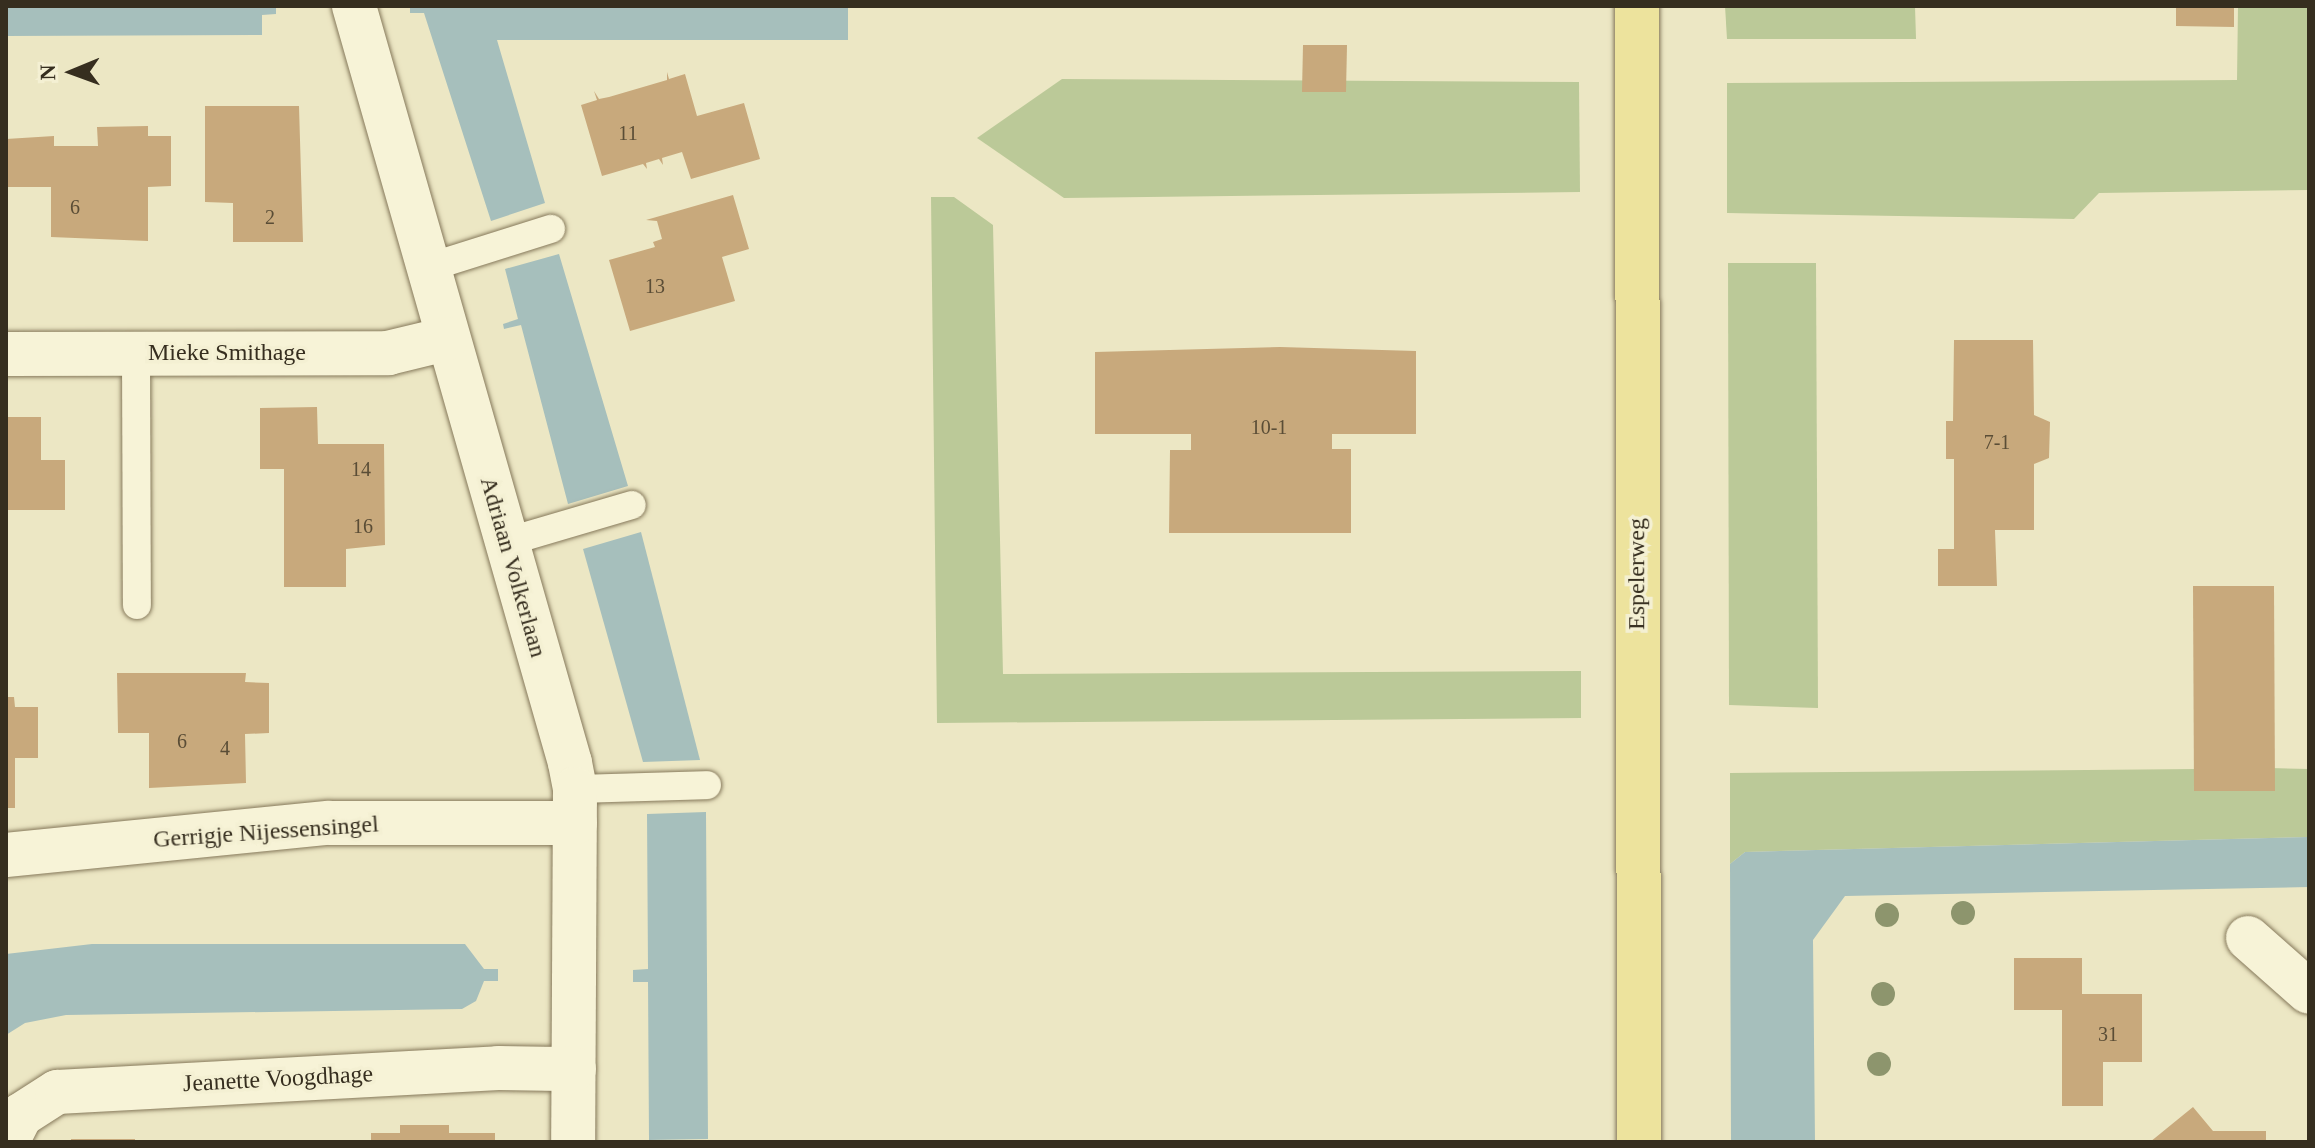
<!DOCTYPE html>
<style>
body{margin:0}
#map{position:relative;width:2315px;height:1148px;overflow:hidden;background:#ece7c4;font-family:"Times New Roman",serif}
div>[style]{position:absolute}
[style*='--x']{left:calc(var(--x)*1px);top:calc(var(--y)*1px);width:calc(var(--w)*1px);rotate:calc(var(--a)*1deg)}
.green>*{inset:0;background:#bbc998}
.water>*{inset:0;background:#a6bfbc}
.building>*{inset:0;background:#c8a97c}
.roads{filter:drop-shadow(0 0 2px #86795b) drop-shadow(0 0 2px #86795b)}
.service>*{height:28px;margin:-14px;padding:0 14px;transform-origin:14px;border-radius:14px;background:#f7f3d7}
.minor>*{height:44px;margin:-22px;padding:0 22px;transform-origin:22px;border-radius:22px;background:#f7f3d7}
.primary>*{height:44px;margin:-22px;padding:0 22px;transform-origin:22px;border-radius:22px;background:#ede39d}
.trees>*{width:24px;height:24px;margin:-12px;border-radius:50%;background:#8d956d}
span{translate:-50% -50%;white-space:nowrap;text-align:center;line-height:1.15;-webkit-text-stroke:7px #f4f0d3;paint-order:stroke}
.number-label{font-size:20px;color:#5a4d36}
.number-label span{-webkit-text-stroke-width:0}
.street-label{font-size:24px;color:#362e1f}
.frame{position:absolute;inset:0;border:8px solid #362e1f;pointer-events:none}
.north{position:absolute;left:32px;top:32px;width:80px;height:80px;-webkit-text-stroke:6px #f4f0d3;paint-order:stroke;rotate:269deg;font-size:22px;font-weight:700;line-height:32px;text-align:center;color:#362e1f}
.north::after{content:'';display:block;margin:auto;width:28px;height:36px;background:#362e1f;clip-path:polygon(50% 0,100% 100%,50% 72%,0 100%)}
</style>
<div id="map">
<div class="green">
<i style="clip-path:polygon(1725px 6px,1915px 6px,1916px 39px,1727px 39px)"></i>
<i style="clip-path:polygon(2238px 6px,2308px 6px,2309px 190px,2099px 193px,2074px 219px,1727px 213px,1727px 83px,2237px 80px)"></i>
<i style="clip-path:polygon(1062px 79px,1579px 82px,1580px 192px,1064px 198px,977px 138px)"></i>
<i style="clip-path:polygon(931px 197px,954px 197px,993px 225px,1003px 674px,1581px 671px,1581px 718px,937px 723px)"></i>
<i style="clip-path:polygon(1728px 263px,1816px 263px,1818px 708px,1729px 705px)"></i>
<i style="clip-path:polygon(2270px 768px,2309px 769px,2308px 837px,1745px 852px,1730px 864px,1730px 773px,2197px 769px,2196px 791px,2274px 791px)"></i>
</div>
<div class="water">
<i style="clip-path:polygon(6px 6px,276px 6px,276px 14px,262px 15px,262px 35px,6px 36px)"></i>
<i style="clip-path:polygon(410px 6px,848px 6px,848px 40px,497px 40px,545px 203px,491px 221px,424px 13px,410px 13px)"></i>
<i style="clip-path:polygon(559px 254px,628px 486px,568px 504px,521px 325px,504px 329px,503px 324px,518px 319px,505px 269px)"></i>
<i style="clip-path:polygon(641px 532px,700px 760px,643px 762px,583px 549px)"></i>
<i style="clip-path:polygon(706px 812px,708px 1139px,649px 1140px,648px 982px,633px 982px,633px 970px,648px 969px,647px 814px)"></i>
<i style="clip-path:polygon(2309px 822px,2309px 887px,1845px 896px,1813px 940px,1815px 1142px,1731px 1142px,1730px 864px,1745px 852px,2308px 837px)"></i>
<i style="clip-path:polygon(92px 944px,465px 944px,484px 969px,498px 969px,498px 981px,484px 981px,476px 1001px,462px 1009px,66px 1015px,25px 1023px,6px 1035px,6px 954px)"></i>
</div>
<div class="building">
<i style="clip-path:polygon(2176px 6px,2234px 6px,2234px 27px,2176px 26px)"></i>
<i style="clip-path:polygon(1303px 45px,1347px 45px,1346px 92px,1302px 92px)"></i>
<i style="clip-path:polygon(667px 72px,669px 79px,685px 74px,697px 116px,744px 103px,760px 159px,691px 179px,682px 152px,662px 158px,663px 165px,659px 159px,646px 163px,647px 169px,643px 164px,602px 176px,581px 105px,597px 100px,594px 91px,599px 99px,609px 97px,667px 80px)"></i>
<i style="clip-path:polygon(205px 106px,299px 106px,303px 242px,233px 242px,233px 203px,205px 202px)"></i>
<i style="clip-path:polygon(148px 126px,148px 136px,171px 136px,171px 186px,148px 187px,148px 241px,51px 237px,51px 187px,6px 187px,6px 139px,54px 136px,54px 146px,98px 146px,97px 127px)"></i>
<i style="clip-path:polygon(733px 195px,749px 249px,722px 257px,735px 301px,630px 331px,609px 260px,655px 247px,653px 242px,662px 239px,657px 221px,646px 220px)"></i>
<i style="clip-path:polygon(1954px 340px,2033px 340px,2034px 415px,2050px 422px,2049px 458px,2034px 464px,2034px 530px,1995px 530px,1997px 586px,1938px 586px,1938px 549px,1954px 549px,1954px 459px,1946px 459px,1946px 421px,1953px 421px)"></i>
<i style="clip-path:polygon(1280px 347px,1416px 351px,1416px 434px,1332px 434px,1332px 449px,1351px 449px,1351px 533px,1169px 533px,1170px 450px,1191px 450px,1191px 434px,1095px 434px,1095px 352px)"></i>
<i style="clip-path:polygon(317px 407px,318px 444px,384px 444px,385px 545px,346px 549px,346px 587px,284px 587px,284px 469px,260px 469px,260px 408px)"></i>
<i style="clip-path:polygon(6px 417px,41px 417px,41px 460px,65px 460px,65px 510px,6px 510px)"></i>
<i style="clip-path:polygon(2193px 586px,2274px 586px,2275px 791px,2194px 791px)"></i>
<i style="clip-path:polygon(117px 673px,246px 673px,245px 682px,269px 683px,269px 733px,245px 734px,246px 783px,149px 788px,149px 733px,118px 733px)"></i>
<i style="clip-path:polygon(6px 697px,14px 697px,15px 707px,38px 707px,38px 758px,15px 758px,15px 808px,6px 808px)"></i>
<i style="clip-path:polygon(2014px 958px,2082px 958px,2082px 994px,2142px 994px,2142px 1062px,2103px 1062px,2103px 1106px,2062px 1106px,2062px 1010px,2014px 1010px)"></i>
<i style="clip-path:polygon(2193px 1107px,2213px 1131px,2266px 1131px,2266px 1142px,2150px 1142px)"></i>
<i style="clip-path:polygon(400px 1125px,449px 1125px,449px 1133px,495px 1133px,495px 1142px,371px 1142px,371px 1133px,400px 1133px)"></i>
<i style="clip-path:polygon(71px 1139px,135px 1139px,135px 1142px,71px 1142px)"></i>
</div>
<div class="roads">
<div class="service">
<i style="--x:427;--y:268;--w:130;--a:-17.5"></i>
<i style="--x:136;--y:353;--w:252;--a:89.8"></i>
<i style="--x:506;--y:542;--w:131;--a:-16.4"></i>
<i style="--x:575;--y:789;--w:132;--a:-1.7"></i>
</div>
<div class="minor">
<i style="--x:354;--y:6;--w:787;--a:74.07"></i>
<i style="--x:570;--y:763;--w:26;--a:79"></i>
<i style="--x:575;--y:789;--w:353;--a:90.3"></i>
<i style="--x:6;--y:354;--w:382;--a:-0.1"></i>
<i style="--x:388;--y:353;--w:60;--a:-13.6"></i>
<i style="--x:6;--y:855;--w:325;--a:-5.7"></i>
<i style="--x:329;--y:823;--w:246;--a:0"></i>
<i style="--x:2248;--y:938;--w:81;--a:41.5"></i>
<i style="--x:7;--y:1142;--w:30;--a:-63"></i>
<i style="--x:21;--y:1115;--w:43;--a:-32.6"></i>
<i style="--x:57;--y:1092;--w:442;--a:-3.1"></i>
<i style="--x:498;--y:1068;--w:76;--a:0.8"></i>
</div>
<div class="primary">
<i style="--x:1637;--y:6;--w:1136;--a:89.9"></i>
</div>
</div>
<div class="trees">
<i style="left:1963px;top:913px"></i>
<i style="left:1887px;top:915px"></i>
<i style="left:1883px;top:994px"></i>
<i style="left:1879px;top:1064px"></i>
</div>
<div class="number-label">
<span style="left:628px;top:133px">11</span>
<span style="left:75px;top:207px">6</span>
<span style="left:270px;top:217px">2</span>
<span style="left:655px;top:286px">13</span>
<span style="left:1269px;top:427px">10-1</span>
<span style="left:1997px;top:442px">7-1</span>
<span style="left:361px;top:469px">14</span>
<span style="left:363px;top:526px">16</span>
<span style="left:182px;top:741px">6</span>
<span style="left:225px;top:748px">4</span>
<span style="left:2108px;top:1034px">31</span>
</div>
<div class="street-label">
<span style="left:227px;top:353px">Mieke Smithage</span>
<span style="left:513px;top:567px;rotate:74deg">Adriaan Volkerlaan</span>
<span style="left:1637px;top:574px;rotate:-90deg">Espelerweg</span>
<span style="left:266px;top:832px;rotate:-4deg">Gerrigje Nijessensingel</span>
<span style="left:278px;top:1079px;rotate:-3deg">Jeanette Voogdhage</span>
</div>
<div class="frame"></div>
<div class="north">N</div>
</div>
